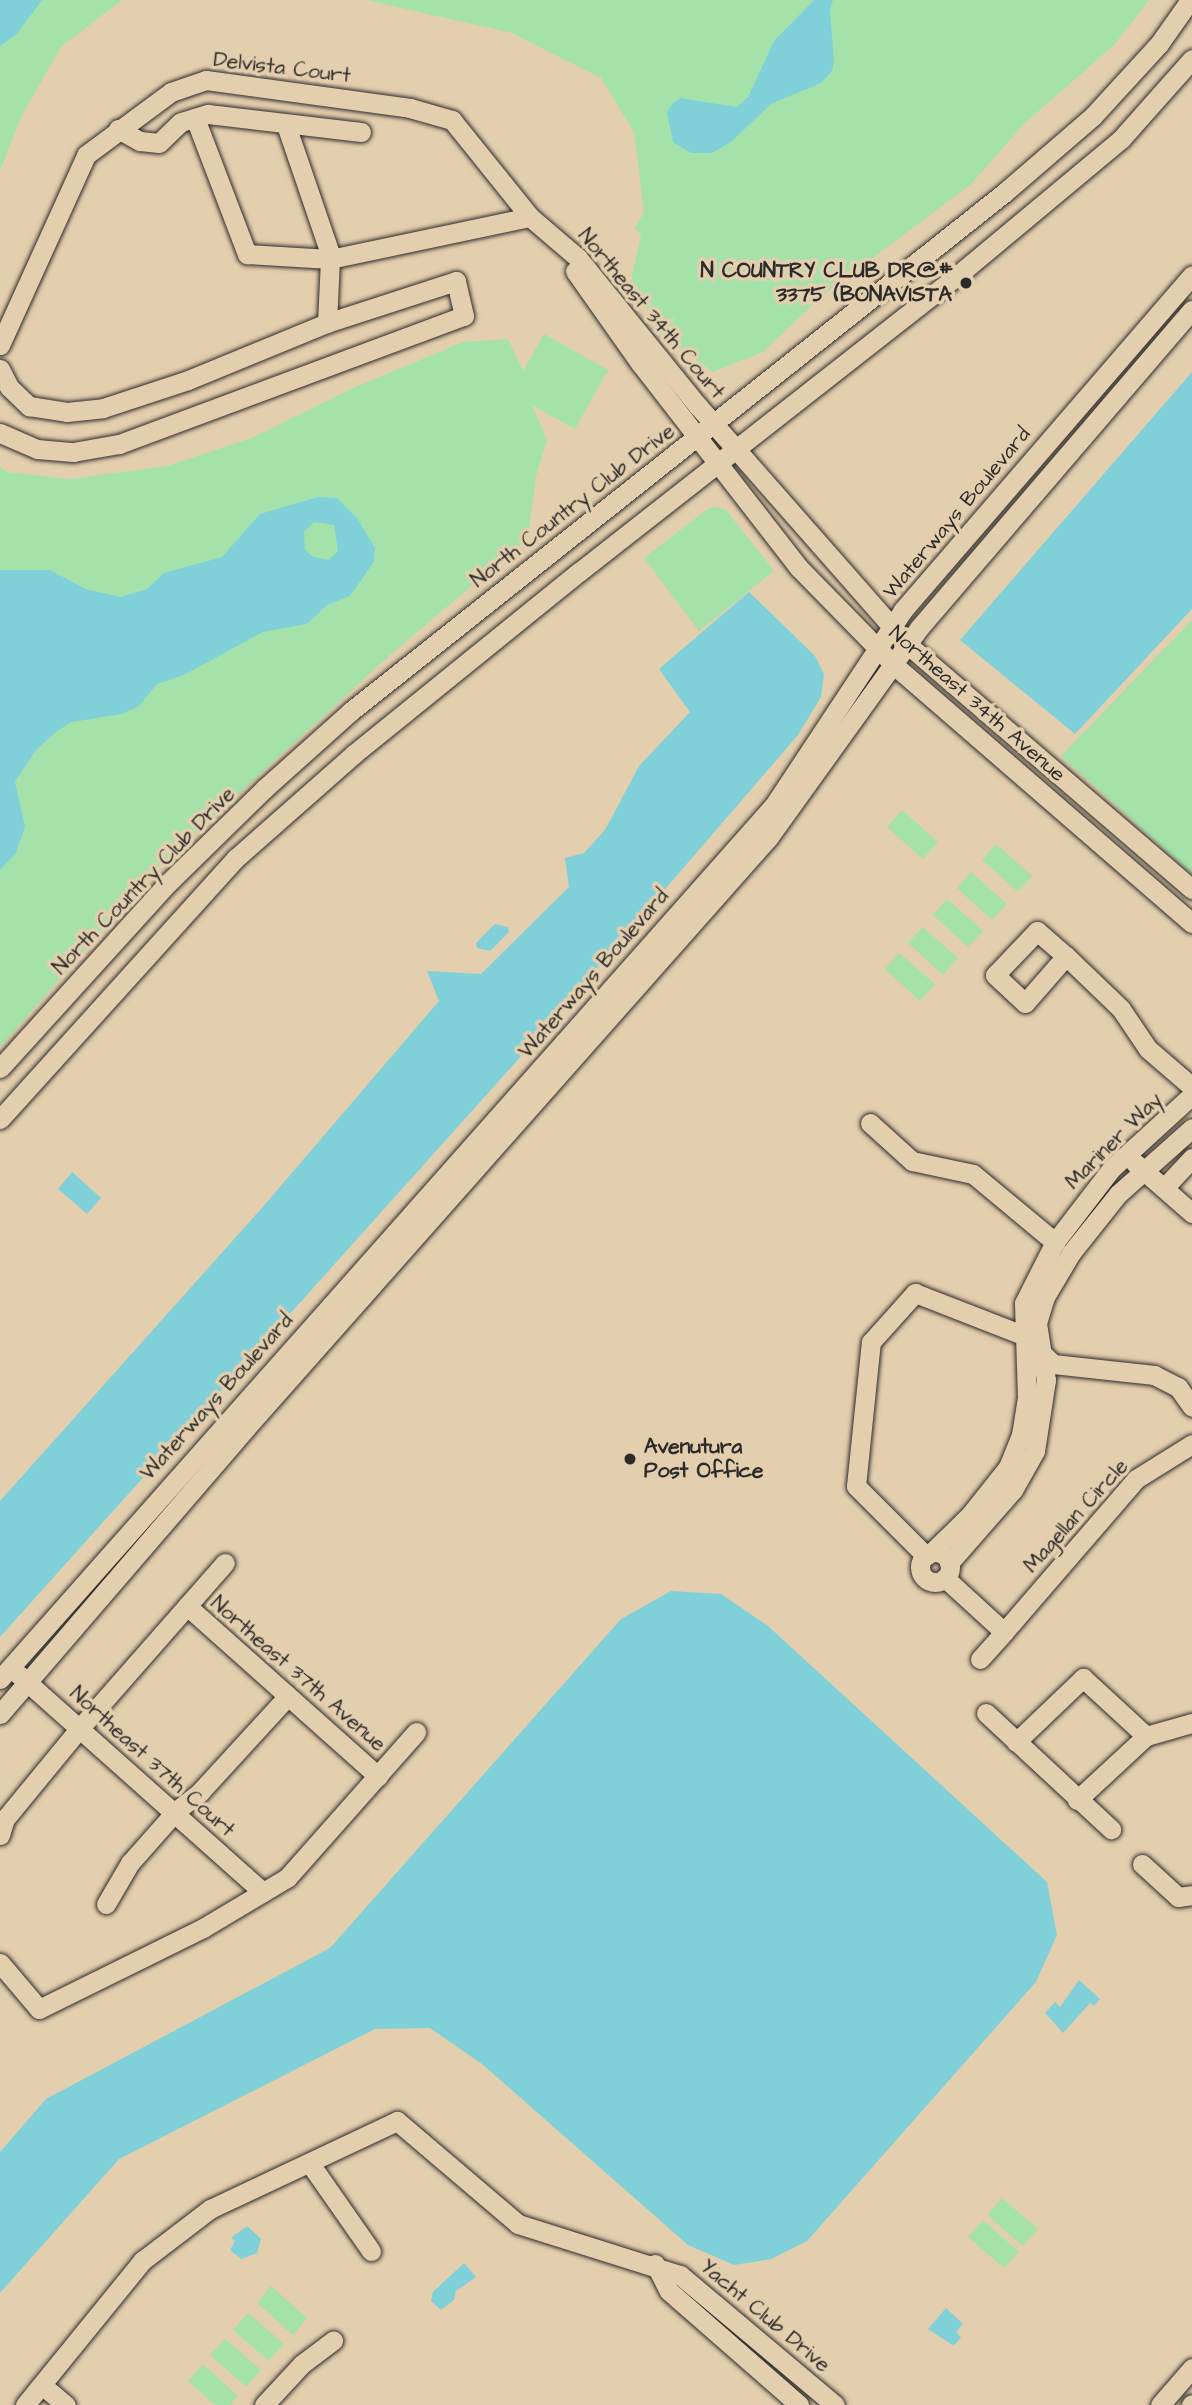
<!DOCTYPE html>
<style>
body{margin:0}
#map{position:relative;width:1192px;height:2405px;overflow:hidden;background:#e3cead;font-family:"Architects Daughter",sans-serif}
div>[style]{position:absolute}
[style*='--x']{left:calc(var(--x)*1px);top:calc(var(--y)*1px);width:calc(var(--w)*1px);rotate:calc(var(--a)*1deg)}
.green>*{inset:0;background:#a5e2aa}
.water>*{inset:0;background:#80d0da}
.roads{filter:drop-shadow(0 0 2px #2b2b2b) drop-shadow(0 0 2px #2b2b2b)}
.minor>*{height:19px;margin:-9.5px;padding:0 9.5px;transform-origin:9.5px;border-radius:9.5px;background:#e3cead}
.minor>.ring{margin:-9.5px;padding:0;box-sizing:content-box;background:none;border:19px solid #e3cead;border-radius:50%}
.dots>*{width:19px;height:19px;translate:-50% -50%;box-sizing:border-box;border:4px solid #e3cead;border-radius:50%}
span{translate:-50% -50%;white-space:nowrap;text-align:center;line-height:1.15;-webkit-text-stroke:7px #e3cead;paint-order:stroke}
.street-label{font-size:21px;color:#2b2b2b}
.poi-label{font-size:21px;color:#2b2b2b;font-weight:700}
.right{translate:-100% -50%;text-align:right}
.left{translate:0 -50%;text-align:left}
</style>
<div id="map">
<div class="green">
<i style="clip-path:polygon(0 0,122px 0,61px 47px,21px 117px,0 171px)"></i>
<i style="clip-path:polygon(366px 0,1149px 0,1114px 45px,1025px 123px,970px 185px,822px 296px,763px 352px,713px 372px,661px 335px,631px 281px,641px 235px,635px 228px,644px 212px,634px 132px,601px 78px,512px 33px)"></i>
<i style="clip-path:polygon(544px 334px,608px 370px,575px 429px,532px 405px,547px 440px,536px 476px,528px 538px,390px 655px,154px 871px,0 1047px,0 466px,6px 472px,70px 479px,167px 466px,252px 438px,351px 389px,463px 342px,508px 339px,523px 371px)"></i>
<i style="clip-path:polygon(719px 507px,726px 510px,774px 571px,699px 631px,644px 558px,709px 508px)"></i>
<i style="clip-path:polygon(1192px 620px,1192px 874px,1061px 756px)"></i>
<i style="clip-path:polygon(902px 810px,938px 842px,923px 859px,887px 827px)"></i>
<i style="clip-path:polygon(996px 844px,1032px 876px,1018px 892px,982px 860px)"></i>
<i style="clip-path:polygon(971px 872px,1007px 904px,992px 920px,957px 888px)"></i>
<i style="clip-path:polygon(947px 899px,983px 931px,968px 947px,933px 915px)"></i>
<i style="clip-path:polygon(923px 927px,958px 958px,943px 975px,908px 943px)"></i>
<i style="clip-path:polygon(899px 953px,935px 984px,920px 1001px,885px 969px)"></i>
<i style="clip-path:polygon(1002px 2198px,1038px 2229px,1023px 2246px,987px 2215px)"></i>
<i style="clip-path:polygon(983px 2220px,1019px 2252px,1004px 2268px,968px 2237px)"></i>
<i style="clip-path:polygon(271px 2286px,307px 2318px,293px 2335px,257px 2303px)"></i>
<i style="clip-path:polygon(248px 2313px,284px 2344px,269px 2361px,233px 2330px)"></i>
<i style="clip-path:polygon(225px 2339px,261px 2370px,246px 2387px,210px 2355px)"></i>
<i style="clip-path:polygon(203px 2364px,238px 2396px,230px 2405px,215px 2405px,188px 2381px)"></i>
</div>
<div class="water">
<i style="clip-path:polygon(0 0,42px 0,16px 35px,0 46px)"></i>
<i style="clip-path:polygon(814px 0,833px 0,830px 9px,834px 61px,832px 71px,821px 83px,771px 104px,731px 142px,712px 153px,691px 153px,673px 142px,667px 113px,672px 104px,680px 98px,737px 107px,748px 97px,774px 41px)"></i>
<i style="clip-path:polygon(1192px 372px,1192px 609px,1075px 734px,960px 640px)"></i>
<i style="clip-path:polygon(evenodd,318px 497px,337px 498px,357px 518px,375px 548px,374px 562px,350px 596px,327px 605px,307px 624px,263px 632px,184px 675px,157px 684px,139px 706px,122px 714px,72px 722px,57px 731px,36px 750px,15px 782px,25px 827px,16px 853px,0 870px,0 570px,50px 570px,86px 589px,120px 597px,147px 589px,164px 573px,222px 557px,260px 514px,318px 497px,314px 522px,334px 525px,338px 551px,328px 560px,311px 556px,305px 549px,304px 532px,314px 522px)"></i>
<i style="clip-path:polygon(749px 592px,815px 656px,824px 674px,821px 697px,798px 735px,515px 1063px,0 1637px,0 1501px,261px 1209px,439px 1001px,427px 971px,481px 974px,569px 887px,565px 858px,584px 853px,605px 830px,639px 766px,690px 712px,659px 669px)"></i>
<i style="clip-path:polygon(495px 924px,508px 927px,509px 932px,490px 951px,477px 948px,476px 943px)"></i>
<i style="clip-path:polygon(72px 1172px,101px 1198px,87px 1214px,58px 1189px)"></i>
<i style="clip-path:polygon(671px 1591px,721px 1594px,768px 1626px,1047px 1882px,1057px 1935px,1036px 1982px,807px 2241px,771px 2259px,734px 2265px,688px 2245px,482px 2064px,430px 2028px,375px 2029px,119px 2159px,0 2293px,0 2152px,46px 2099px,330px 1948px,621px 1619px)"></i>
<i style="clip-path:polygon(1079px 1980px,1100px 1999px,1094px 2006px,1090px 2003px,1063px 2033px,1045px 2013px,1055px 2002px,1060px 2007px)"></i>
<i style="clip-path:polygon(247px 2226px,261px 2239px,257px 2253px,241px 2259px,230px 2250px,235px 2241px,231px 2238px)"></i>
<i style="clip-path:polygon(464px 2263px,476px 2277px,456px 2291px,454px 2300px,441px 2310px,431px 2301px,433px 2292px)"></i>
<i style="clip-path:polygon(946px 2308px,963px 2324px,956px 2332px,961px 2337px,954px 2346px,928px 2329px)"></i>
</div>
<div class="roads">
<div class="minor">
<i style="--x:195;--y:118;--w:146;--a:69.1"></i>
<i style="--x:247;--y:254;--w:83;--a:3.4"></i>
<i style="--x:286;--y:125;--w:142;--a:71.1"></i>
<i style="--x:118;--y:129;--w:25;--a:29"></i>
<i style="--x:140;--y:141;--w:19;--a:6"></i>
<i style="--x:159;--y:143;--w:30;--a:-44"></i>
<i style="--x:181;--y:122;--w:28;--a:-17"></i>
<i style="--x:208;--y:114;--w:154;--a:6.7"></i>
<i style="--x:575;--y:271;--w:113;--a:54.8"></i>
<i style="--x:640;--y:363;--w:259;--a:52.2"></i>
<i style="--x:799;--y:568;--w:136;--a:45.6"></i>
<i style="--x:894;--y:665;--w:394;--a:40.9"></i>
<i style="--x:0;--y:345;--w:209;--a:-65.6"></i>
<i style="--x:86;--y:155;--w:106;--a:-36.5"></i>
<i style="--x:171;--y:92;--w:37;--a:-19"></i>
<i style="--x:206;--y:80;--w:206;--a:7.8"></i>
<i style="--x:410;--y:108;--w:44;--a:15.9"></i>
<i style="--x:452;--y:120;--w:124;--a:51.2"></i>
<i style="--x:0;--y:369;--w:20;--a:63"></i>
<i style="--x:9;--y:387;--w:28;--a:44"></i>
<i style="--x:29;--y:406;--w:38;--a:9"></i>
<i style="--x:67;--y:412;--w:36;--a:-6"></i>
<i style="--x:103;--y:408;--w:89;--a:-18.2"></i>
<i style="--x:188;--y:380;--w:150;--a:-22.3"></i>
<i style="--x:327;--y:323;--w:64;--a:-87.3"></i>
<i style="--x:330;--y:259;--w:204;--a:-11.9"></i>
<i style="--x:530;--y:217;--w:63;--a:40.5"></i>
<i style="--x:578;--y:258;--w:191;--a:51"></i>
<i style="--x:698;--y:406;--w:317;--a:48.7"></i>
<i style="--x:907;--y:644;--w:376;--a:40.7"></i>
<i style="--x:0;--y:433;--w:40;--a:23.4"></i>
<i style="--x:37;--y:449;--w:36;--a:5"></i>
<i style="--x:73;--y:452;--w:47;--a:-9.9"></i>
<i style="--x:119;--y:444;--w:368;--a:-20.4"></i>
<i style="--x:464;--y:316;--w:36;--a:-103"></i>
<i style="--x:456;--y:281;--w:136;--a:162"></i>
<i style="--x:1037;--y:931;--w:38;--a:41"></i>
<i style="--x:1066;--y:956;--w:62;--a:131.1"></i>
<i style="--x:1025;--y:1003;--w:41;--a:-137"></i>
<i style="--x:995;--y:975;--w:61;--a:-46.3"></i>
<i style="--x:1066;--y:956;--w:76;--a:43.9"></i>
<i style="--x:1121;--y:1009;--w:48;--a:56"></i>
<i style="--x:1148;--y:1049;--w:58;--a:40.8"></i>
<i style="--x:0;--y:1068;--w:250;--a:-47.8"></i>
<i style="--x:168;--y:883;--w:136;--a:-44.4"></i>
<i style="--x:265;--y:788;--w:115;--a:-41.8"></i>
<i style="--x:351;--y:711;--w:835;--a:-38.43"></i>
<i style="--x:1005;--y:192;--w:116;--a:-40.8"></i>
<i style="--x:1093;--y:116;--w:98;--a:-47.5"></i>
<i style="--x:1159;--y:44;--w:54;--a:-54.8"></i>
<i style="--x:0;--y:1119;--w:352;--a:-47.9"></i>
<i style="--x:236;--y:858;--w:157;--a:-41.4"></i>
<i style="--x:354;--y:754;--w:289;--a:-39"></i>
<i style="--x:579;--y:572;--w:491;--a:-38.1"></i>
<i style="--x:965;--y:269;--w:203;--a:-39.8"></i>
<i style="--x:1121;--y:139;--w:107;--a:-48.4"></i>
<i style="--x:870;--y:1123;--w:57;--a:42.1"></i>
<i style="--x:912;--y:1161;--w:62;--a:12"></i>
<i style="--x:973;--y:1174;--w:107;--a:39.7"></i>
<i style="--x:1135;--y:1163;--w:76;--a:41.3"></i>
<i style="--x:1164;--y:1188;--w:41;--a:-47"></i>
<i class="ring" style="left:920px;top:1552px;width:11px;height:11px"></i>
<i style="--x:931;--y:1553;--w:54;--a:-44.3"></i>
<i style="--x:970;--y:1515;--w:61;--a:-51.6"></i>
<i style="--x:1008;--y:1467;--w:35;--a:-68"></i>
<i style="--x:1021;--y:1435;--w:36;--a:-81"></i>
<i style="--x:1027;--y:1399;--w:96;--a:-91.8"></i>
<i style="--x:1024;--y:1303;--w:68;--a:-63.1"></i>
<i style="--x:1055;--y:1242;--w:93;--a:-52.4"></i>
<i style="--x:1112;--y:1168;--w:108;--a:-42.4"></i>
<i style="--x:926;--y:1556;--w:99;--a:-135"></i>
<i style="--x:856;--y:1486;--w:145;--a:-84.1"></i>
<i style="--x:871;--y:1342;--w:66;--a:-48.1"></i>
<i style="--x:915;--y:1293;--w:116;--a:21.3"></i>
<i style="--x:1023;--y:1335;--w:42;--a:44"></i>
<i style="--x:1053;--y:1364;--w:102;--a:6.2"></i>
<i style="--x:1154;--y:1375;--w:27;--a:27"></i>
<i style="--x:1178;--y:1387;--w:24;--a:55"></i>
<i style="--x:949;--y:1563;--w:97;--a:-48.8"></i>
<i style="--x:1013;--y:1490;--w:45;--a:-60.6"></i>
<i style="--x:1035;--y:1451;--w:72;--a:-81.2"></i>
<i style="--x:1046;--y:1380;--w:58;--a:-99"></i>
<i style="--x:1037;--y:1323;--w:27;--a:-73"></i>
<i style="--x:1045;--y:1297;--w:51;--a:-59.4"></i>
<i style="--x:1071;--y:1253;--w:75;--a:-51.5"></i>
<i style="--x:1118;--y:1194;--w:99;--a:-41.7"></i>
<i style="--x:945;--y:1578;--w:80;--a:42.5"></i>
<i style="--x:1004;--y:1632;--w:202;--a:-49.2"></i>
<i style="--x:1136;--y:1479;--w:66;--a:-32"></i>
<i style="--x:187;--y:1606;--w:256;--a:41.7"></i>
<i style="--x:980;--y:1659;--w:36;--a:-48"></i>
<i style="--x:18;--y:1674;--w:328;--a:41.7"></i>
<i style="--x:0;--y:1679;--w:1167;--a:-48.47"></i>
<i style="--x:774;--y:805;--w:234;--a:-56.5"></i>
<i style="--x:903;--y:610;--w:442;--a:-49.2"></i>
<i style="--x:986;--y:1713;--w:171;--a:42.9"></i>
<i style="--x:0;--y:1714;--w:377;--a:-49.3"></i>
<i style="--x:246;--y:1428;--w:789;--a:-48.49"></i>
<i style="--x:769;--y:837;--w:257;--a:-54.3"></i>
<i style="--x:919;--y:628;--w:419;--a:-49.4"></i>
<i style="--x:1016;--y:1742;--w:93;--a:-43.7"></i>
<i style="--x:1083;--y:1678;--w:86;--a:42.6"></i>
<i style="--x:1077;--y:1800;--w:94;--a:-42.8"></i>
<i style="--x:1146;--y:1736;--w:48;--a:-15.8"></i>
<i style="--x:0;--y:1835;--w:17;--a:-73"></i>
<i style="--x:5;--y:1819;--w:117;--a:-50.6"></i>
<i style="--x:79;--y:1729;--w:221;--a:-48.7"></i>
<i style="--x:1142;--y:1864;--w:49;--a:42.5"></i>
<i style="--x:1178;--y:1897;--w:14;--a:-8"></i>
<i style="--x:106;--y:1904;--w:48;--a:-59.7"></i>
<i style="--x:130;--y:1863;--w:69;--a:-48.5"></i>
<i style="--x:176;--y:1811;--w:31;--a:-38"></i>
<i style="--x:200;--y:1792;--w:130;--a:-47.5"></i>
<i style="--x:0;--y:1963;--w:60;--a:49.7"></i>
<i style="--x:39;--y:2009;--w:183;--a:-26.3"></i>
<i style="--x:203;--y:1928;--w:98;--a:-30.8"></i>
<i style="--x:287;--y:1878;--w:195;--a:-48.5"></i>
<i style="--x:311;--y:2165;--w:105;--a:55.1"></i>
<i style="--x:655;--y:2264;--w:30;--a:63"></i>
<i style="--x:669;--y:2291;--w:173;--a:41.2"></i>
<i style="--x:43;--y:2386;--w:30;--a:40"></i>
<i style="--x:25;--y:2405;--w:186;--a:-50.9"></i>
<i style="--x:142;--y:2261;--w:86;--a:-37.4"></i>
<i style="--x:210;--y:2209;--w:207;--a:-25.2"></i>
<i style="--x:397;--y:2121;--w:159;--a:40.4"></i>
<i style="--x:518;--y:2224;--w:170;--a:17.5"></i>
<i style="--x:680;--y:2275;--w:202;--a:40"></i>
<i style="--x:264;--y:2405;--w:56;--a:-47.2"></i>
<i style="--x:302;--y:2364;--w:39;--a:-37"></i>
<i style="--x:1160;--y:2405;--w:49;--a:-49.1"></i>
<i style="--x:1191;--y:2405;--w:1;--a:-45"></i>
</div>
</div>
<div class="dots">
<i style="left:966px;top:283px;background:#2b2b2b"></i>
<i style="left:630px;top:1459px;background:#2b2b2b"></i>
</div>
<div class="street-label">
<span style="left:282px;top:68px;rotate:7deg">Delvista Court</span>
<span style="left:651px;top:314px;rotate:50deg">Northeast 34th Court</span>
<span style="left:573px;top:506px;rotate:-38deg">North Country Club Drive</span>
<span style="left:957px;top:513px;rotate:-50deg">Waterways Boulevard</span>
<span style="left:977px;top:704px;rotate:41deg">Northeast 34th Avenue</span>
<span style="left:144px;top:881px;rotate:-46deg">North Country Club Drive</span>
<span style="left:594px;top:974px;rotate:-49deg">Waterways Boulevard</span>
<span style="left:1114px;top:1141px;rotate:-45deg">Mariner Way</span>
<span style="left:217px;top:1397px;rotate:-48deg">Waterways Boulevard</span>
<span style="left:1076px;top:1516px;rotate:-48deg">Magellan Circle</span>
<span style="left:298px;top:1674px;rotate:41deg">Northeast 37th Avenue</span>
<span style="left:152px;top:1762px;rotate:42deg">Northeast 37th Court</span>
<span style="left:765px;top:2316px;rotate:40deg">Yacht Club Drive</span>
</div>
<div class="poi-label">
<span class="right" style="left:952px;top:283px">N COUNTRY CLUB DR@#<br>3375 (BONAVISTA</span>
<span class="left" style="left:644px;top:1459px">Avenutura<br>Post Office</span>
</div>
</div>
